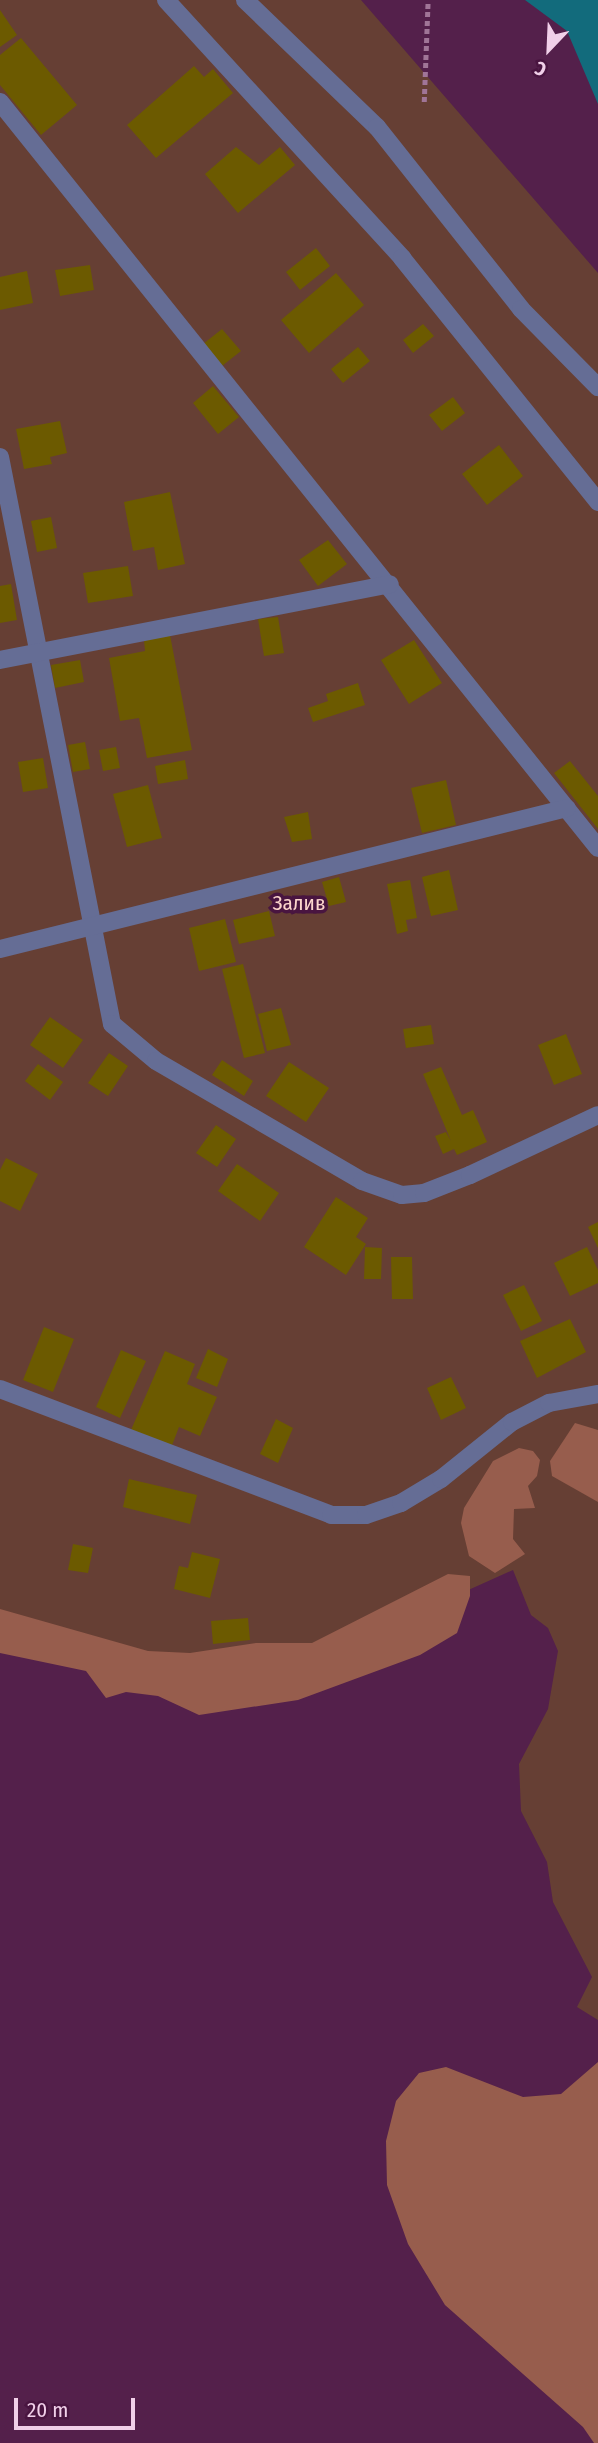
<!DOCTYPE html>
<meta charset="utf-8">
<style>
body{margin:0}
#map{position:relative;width:598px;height:2443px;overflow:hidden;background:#54204b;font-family:"Fira Sans Condensed",sans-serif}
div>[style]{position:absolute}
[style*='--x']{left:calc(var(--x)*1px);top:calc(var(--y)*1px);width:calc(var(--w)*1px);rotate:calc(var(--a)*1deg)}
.green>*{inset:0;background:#663f34}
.forest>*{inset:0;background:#975d4d}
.water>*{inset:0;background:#126b7c}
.building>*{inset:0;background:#6c5a00}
.path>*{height:4.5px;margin-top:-2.25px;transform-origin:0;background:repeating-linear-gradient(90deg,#a07597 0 5px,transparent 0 8.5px)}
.minor>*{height:18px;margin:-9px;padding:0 9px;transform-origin:9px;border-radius:9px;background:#656d95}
span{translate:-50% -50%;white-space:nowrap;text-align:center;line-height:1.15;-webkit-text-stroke:7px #491540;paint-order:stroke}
.park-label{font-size:21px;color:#fcd6cc}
.north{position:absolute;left:514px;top:14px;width:70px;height:70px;-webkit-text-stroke:5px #491540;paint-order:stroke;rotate:203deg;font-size:19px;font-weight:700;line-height:28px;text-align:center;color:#f1d0e9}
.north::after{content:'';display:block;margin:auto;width:24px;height:32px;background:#f1d0e9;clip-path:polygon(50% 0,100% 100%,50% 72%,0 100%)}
.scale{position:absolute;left:14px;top:2398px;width:121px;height:32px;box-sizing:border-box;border:4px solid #f1d0e9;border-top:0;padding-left:9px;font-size:21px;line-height:24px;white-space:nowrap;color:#f1d0e9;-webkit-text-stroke:5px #491540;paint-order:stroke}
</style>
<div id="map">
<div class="green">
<i style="clip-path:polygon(0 0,361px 0,598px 273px,598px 2020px,577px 2007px,592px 1977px,553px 1902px,547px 1862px,521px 1811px,519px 1764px,548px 1709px,558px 1651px,548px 1628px,531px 1615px,513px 1570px,242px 1692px,0 1624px)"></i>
</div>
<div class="forest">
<i style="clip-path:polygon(575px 1423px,598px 1430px,598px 1502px,552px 1476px,550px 1461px)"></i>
<i style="clip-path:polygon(519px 1448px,533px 1451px,540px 1460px,537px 1476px,528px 1486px,535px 1508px,514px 1509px,513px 1539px,525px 1554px,495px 1573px,469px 1556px,461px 1523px,464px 1508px,493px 1461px)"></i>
<i style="clip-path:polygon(448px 1574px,470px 1576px,470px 1596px,457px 1633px,420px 1655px,298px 1700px,199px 1715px,158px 1696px,126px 1692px,106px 1698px,86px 1671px,0 1653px,0 1609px,148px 1651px,190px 1653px,256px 1643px,312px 1643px)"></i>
<i style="clip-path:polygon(598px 2062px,598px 2443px,594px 2443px,583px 2427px,445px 2305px,408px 2244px,387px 2185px,386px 2141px,396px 2101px,419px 2073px,446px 2067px,523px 2097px,561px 2094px)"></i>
</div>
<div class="water">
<i style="clip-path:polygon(525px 0,598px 0,598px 104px,567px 31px)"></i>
</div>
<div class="building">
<i style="clip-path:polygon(0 10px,17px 35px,0 47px)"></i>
<i style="clip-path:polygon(21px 38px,77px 105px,41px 135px,0 85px,0 55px)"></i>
<i style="clip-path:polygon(194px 66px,204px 77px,213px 69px,233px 93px,156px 158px,127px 125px)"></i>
<i style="clip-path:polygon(236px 147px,259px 165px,280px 147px,295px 165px,238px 213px,205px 174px)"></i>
<i style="clip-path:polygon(316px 248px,330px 266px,300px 290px,286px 272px)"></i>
<i style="clip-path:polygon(90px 265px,94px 290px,60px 296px,55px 270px)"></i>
<i style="clip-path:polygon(27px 271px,33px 303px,0 310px,0 277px)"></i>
<i style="clip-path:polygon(336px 273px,364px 305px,309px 353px,281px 320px)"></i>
<i style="clip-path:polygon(423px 324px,434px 336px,413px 353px,403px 340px)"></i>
<i style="clip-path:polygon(222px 329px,241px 351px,222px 366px,203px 344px)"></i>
<i style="clip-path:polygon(358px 347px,370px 361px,343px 383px,331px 369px)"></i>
<i style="clip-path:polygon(213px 386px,239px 417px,218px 434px,193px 403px)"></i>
<i style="clip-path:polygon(453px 397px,465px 413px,442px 431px,429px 415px)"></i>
<i style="clip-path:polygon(60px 421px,67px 453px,50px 457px,52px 464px,24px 469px,16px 429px)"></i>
<i style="clip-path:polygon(499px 445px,523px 476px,487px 505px,462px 474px)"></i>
<i style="clip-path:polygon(170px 492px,185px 564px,158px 570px,154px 547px,133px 551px,124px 502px)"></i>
<i style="clip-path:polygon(51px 517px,57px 548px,37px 552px,31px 521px)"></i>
<i style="clip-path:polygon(328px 540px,347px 564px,318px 586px,299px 560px)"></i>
<i style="clip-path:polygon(128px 566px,133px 596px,88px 603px,83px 573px)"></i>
<i style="clip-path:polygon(11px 584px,17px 620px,0 623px,0 586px)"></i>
<i style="clip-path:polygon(278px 617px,284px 653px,264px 656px,258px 619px)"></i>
<i style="clip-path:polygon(170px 635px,192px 750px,147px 758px,139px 718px,120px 721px,109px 658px,145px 651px,144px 640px)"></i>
<i style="clip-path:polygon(414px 640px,442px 683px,409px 704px,381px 660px)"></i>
<i style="clip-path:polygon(80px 660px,84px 682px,55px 688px,51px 665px)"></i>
<i style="clip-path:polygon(358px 683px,365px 705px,313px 722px,308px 708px,328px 701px,326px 694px)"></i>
<i style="clip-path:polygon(85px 742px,90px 769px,73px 772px,68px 745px)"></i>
<i style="clip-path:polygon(116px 747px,120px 768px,103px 771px,99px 750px)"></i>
<i style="clip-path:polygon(43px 758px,48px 788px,23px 792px,18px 762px)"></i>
<i style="clip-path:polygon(185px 760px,188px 779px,158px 784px,155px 766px)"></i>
<i style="clip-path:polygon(570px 761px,598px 796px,598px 829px,554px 773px)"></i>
<i style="clip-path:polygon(446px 780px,456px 825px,422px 833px,411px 788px)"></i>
<i style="clip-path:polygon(148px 785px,162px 838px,127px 847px,113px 794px)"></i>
<i style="clip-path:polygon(308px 812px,312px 839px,292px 842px,284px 817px)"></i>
<i style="clip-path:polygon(449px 870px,458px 910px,431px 916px,422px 877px)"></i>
<i style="clip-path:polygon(339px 877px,346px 902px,329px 906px,322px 882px)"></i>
<i style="clip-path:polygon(410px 880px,417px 918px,406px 920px,408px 931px,397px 934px,387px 884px)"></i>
<i style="clip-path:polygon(269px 911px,275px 936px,239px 944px,233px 920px)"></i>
<i style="clip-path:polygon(225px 919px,236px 962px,199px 971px,189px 928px)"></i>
<i style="clip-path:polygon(243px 964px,265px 1053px,244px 1058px,222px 969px)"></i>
<i style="clip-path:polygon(281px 1008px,291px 1045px,267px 1051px,258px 1014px)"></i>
<i style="clip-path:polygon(50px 1017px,83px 1040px,63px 1068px,30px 1045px)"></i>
<i style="clip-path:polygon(431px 1025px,434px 1044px,406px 1048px,403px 1029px)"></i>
<i style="clip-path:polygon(566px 1034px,582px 1074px,554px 1085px,538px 1045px)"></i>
<i style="clip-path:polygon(109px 1053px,128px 1066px,108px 1096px,88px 1083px)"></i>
<i style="clip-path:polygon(222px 1060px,253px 1081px,244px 1096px,212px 1075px)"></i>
<i style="clip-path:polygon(289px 1062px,329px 1088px,306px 1122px,266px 1096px)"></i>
<i style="clip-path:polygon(38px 1064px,63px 1082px,50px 1100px,25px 1081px)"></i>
<i style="clip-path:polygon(441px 1067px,462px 1115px,473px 1110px,487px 1142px,457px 1155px,454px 1149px,443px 1154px,435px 1136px,446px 1132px,451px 1141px,423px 1074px)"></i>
<i style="clip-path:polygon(216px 1125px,236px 1139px,217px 1167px,196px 1153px)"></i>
<i style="clip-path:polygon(6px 1158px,38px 1174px,20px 1211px,0 1201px,0 1170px)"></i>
<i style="clip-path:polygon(237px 1164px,279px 1193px,260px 1221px,218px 1191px)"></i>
<i style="clip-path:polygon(336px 1197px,368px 1218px,356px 1237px,366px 1244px,346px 1275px,304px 1247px)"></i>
<i style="clip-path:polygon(598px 1222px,598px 1248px,588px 1227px)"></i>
<i style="clip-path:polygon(365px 1247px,382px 1248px,381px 1279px,364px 1279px)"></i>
<i style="clip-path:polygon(587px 1247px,598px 1270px,598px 1283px,570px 1296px,554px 1263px)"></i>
<i style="clip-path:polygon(391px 1257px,412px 1257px,413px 1299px,392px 1299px)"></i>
<i style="clip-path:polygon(524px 1285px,542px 1321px,521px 1331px,503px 1295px)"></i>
<i style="clip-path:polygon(570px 1319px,586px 1352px,537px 1378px,520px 1341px)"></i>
<i style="clip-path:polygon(44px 1327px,74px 1339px,53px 1392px,23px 1380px)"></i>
<i style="clip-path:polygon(208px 1349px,228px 1359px,217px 1387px,196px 1378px)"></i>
<i style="clip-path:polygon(121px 1350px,146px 1361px,120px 1418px,96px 1407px)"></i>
<i style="clip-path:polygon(165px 1351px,195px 1364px,187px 1384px,217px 1397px,200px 1436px,179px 1427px,171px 1448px,131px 1430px)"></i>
<i style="clip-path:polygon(451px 1377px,466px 1408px,441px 1420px,427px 1388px)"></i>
<i style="clip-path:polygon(276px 1419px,293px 1428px,278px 1463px,260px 1454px)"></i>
<i style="clip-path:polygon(129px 1479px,197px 1495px,190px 1524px,123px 1507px)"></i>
<i style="clip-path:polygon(73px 1544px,93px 1548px,88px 1573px,68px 1570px)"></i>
<i style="clip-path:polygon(192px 1552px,220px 1559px,210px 1598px,174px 1589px,179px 1566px,188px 1568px)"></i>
<i style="clip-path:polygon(248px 1618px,250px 1640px,213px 1644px,211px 1621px)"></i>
</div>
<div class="path">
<i style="--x:424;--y:102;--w:102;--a:-87.8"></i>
</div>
<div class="minor">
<i style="--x:166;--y:0;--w:350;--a:47.5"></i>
<i style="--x:402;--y:258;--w:313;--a:51.2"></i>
<i style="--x:245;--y:0;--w:183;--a:43.9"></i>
<i style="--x:377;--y:127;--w:232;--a:51.6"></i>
<i style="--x:521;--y:309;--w:110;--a:45.4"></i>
<i style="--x:0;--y:102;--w:956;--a:51.28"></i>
<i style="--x:0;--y:457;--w:578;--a:78.83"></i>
<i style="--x:112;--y:1024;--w:57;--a:40.1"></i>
<i style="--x:156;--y:1061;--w:238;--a:30.2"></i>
<i style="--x:362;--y:1181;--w:42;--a:19.3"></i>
<i style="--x:402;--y:1195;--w:22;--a:-5"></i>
<i style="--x:424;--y:1193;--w:49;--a:-21.4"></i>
<i style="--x:470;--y:1175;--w:141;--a:-25.1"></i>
<i style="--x:0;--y:660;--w:397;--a:-11"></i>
<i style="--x:0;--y:949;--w:584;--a:-13.96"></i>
<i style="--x:0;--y:1389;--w:354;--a:20.8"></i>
<i style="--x:331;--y:1515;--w:35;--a:0"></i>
<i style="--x:366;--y:1515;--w:37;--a:-19"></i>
<i style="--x:401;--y:1503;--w:47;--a:-31"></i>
<i style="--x:441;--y:1479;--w:91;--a:-38.8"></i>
<i style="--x:512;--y:1422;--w:42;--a:-27.2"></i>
<i style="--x:549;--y:1403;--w:50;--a:-10.4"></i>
</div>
<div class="park-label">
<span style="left:299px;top:903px">Залив</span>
</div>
<div class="north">С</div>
<div class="scale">20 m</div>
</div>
